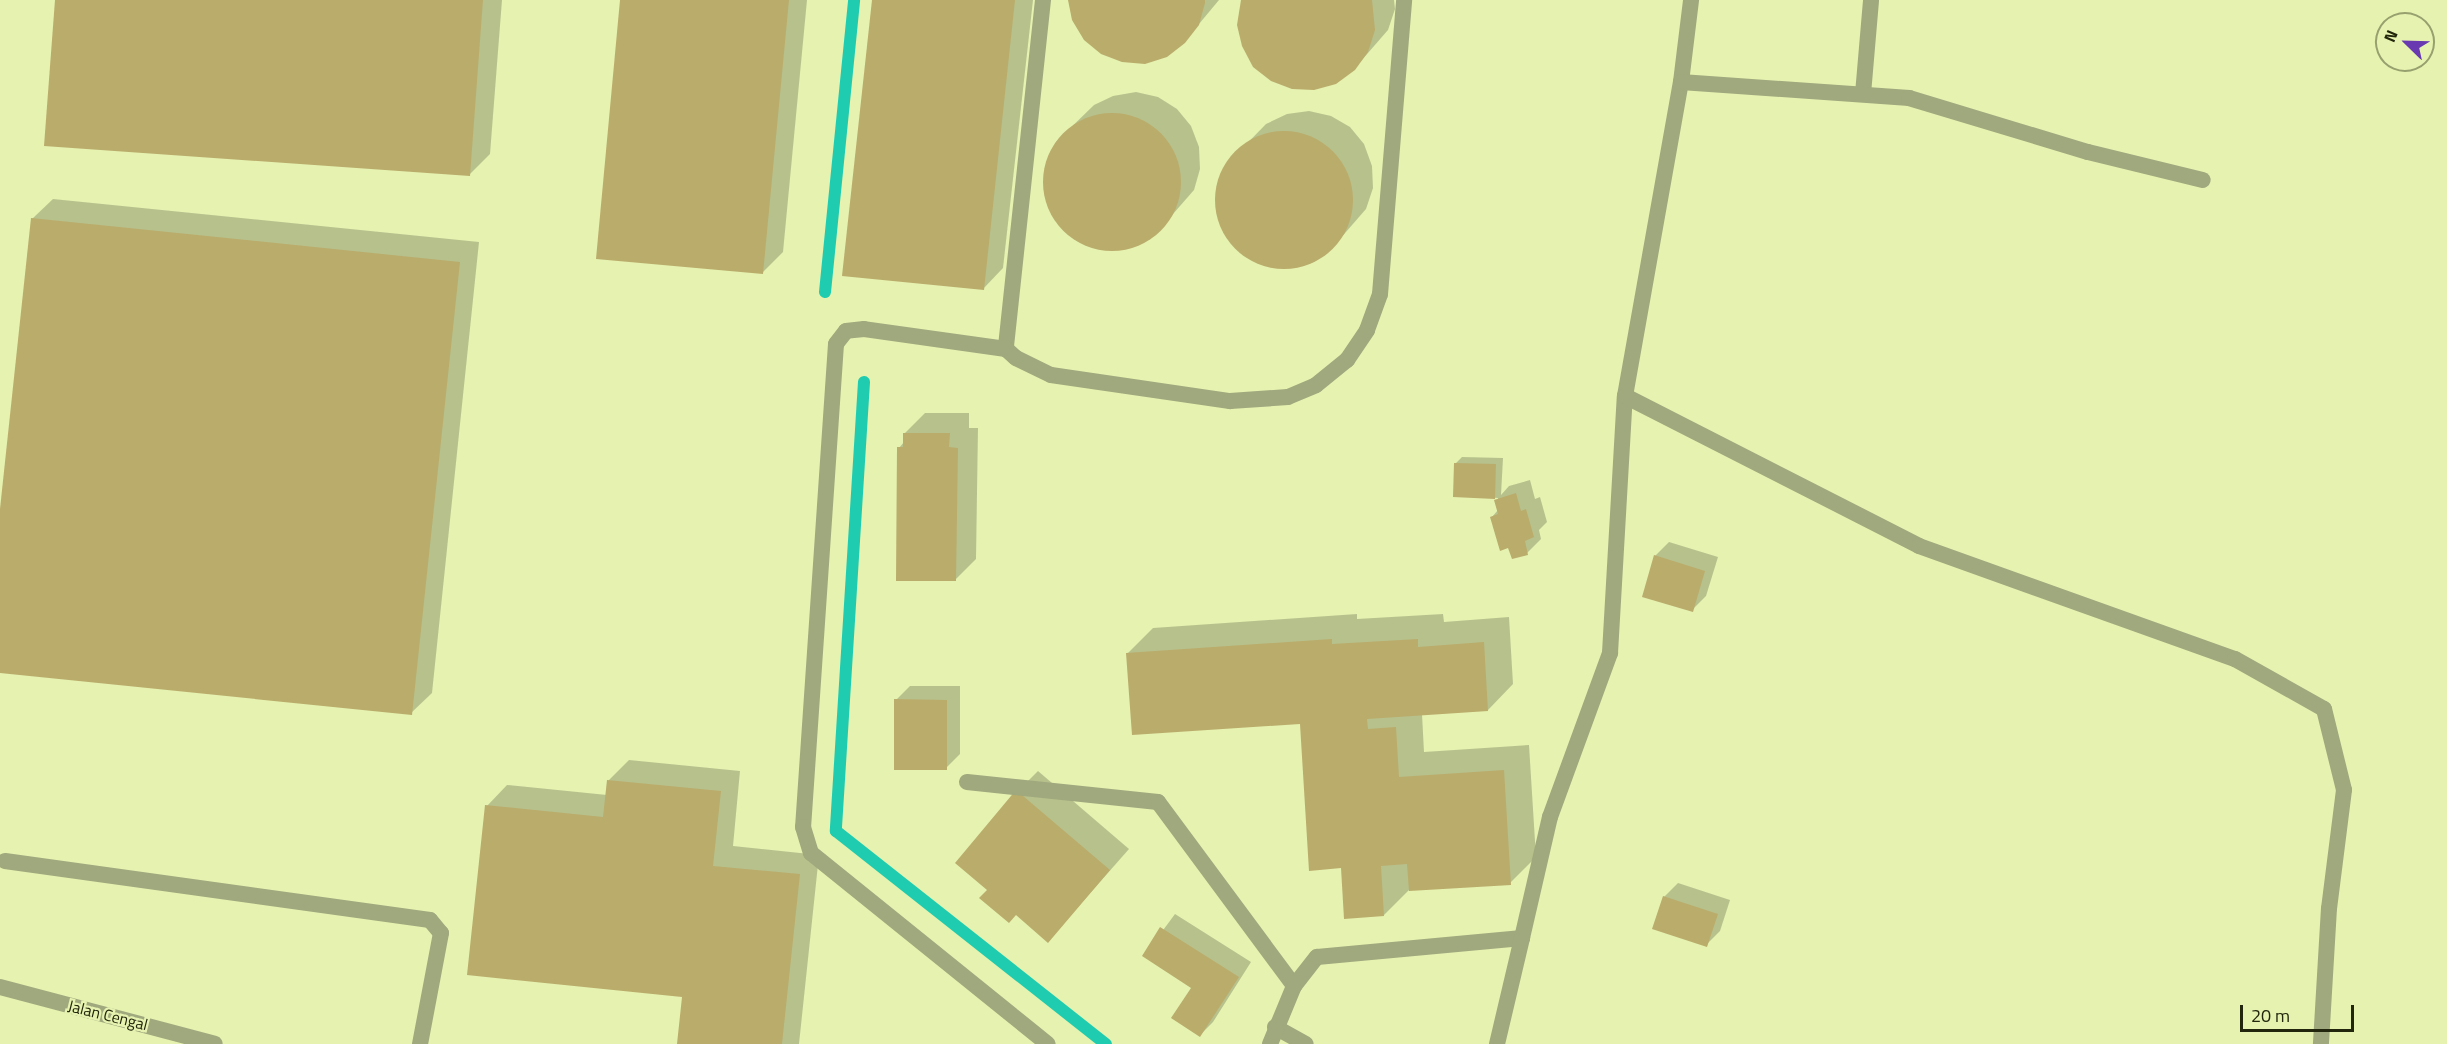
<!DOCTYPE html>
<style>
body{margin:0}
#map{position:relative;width:2447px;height:1044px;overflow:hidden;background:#e5f2b0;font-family:"Titillium Web",sans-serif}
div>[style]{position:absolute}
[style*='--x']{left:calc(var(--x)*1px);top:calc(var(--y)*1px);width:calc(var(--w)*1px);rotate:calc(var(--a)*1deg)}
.shadow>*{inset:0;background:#0003}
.stream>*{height:12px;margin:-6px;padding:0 6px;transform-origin:6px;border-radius:6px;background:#1fccaf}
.building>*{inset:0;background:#baac6b}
.round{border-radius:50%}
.service>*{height:16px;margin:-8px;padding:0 8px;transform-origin:8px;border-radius:8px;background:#a0a87d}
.minor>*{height:16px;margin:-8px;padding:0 8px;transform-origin:8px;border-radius:8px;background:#a0a87d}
span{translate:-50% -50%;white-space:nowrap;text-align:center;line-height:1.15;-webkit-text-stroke:4.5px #e5f2b0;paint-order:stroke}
.street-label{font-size:16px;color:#22260c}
.north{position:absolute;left:2375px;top:12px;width:60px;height:60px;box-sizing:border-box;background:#e5f2b0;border:2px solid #97a06e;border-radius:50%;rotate:293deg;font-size:16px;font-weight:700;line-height:24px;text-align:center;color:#22260c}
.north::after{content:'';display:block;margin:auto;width:21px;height:27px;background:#6939b1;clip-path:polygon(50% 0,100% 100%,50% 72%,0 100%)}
.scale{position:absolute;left:2240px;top:1005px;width:114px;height:27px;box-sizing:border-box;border:3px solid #22260c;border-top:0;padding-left:8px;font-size:18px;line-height:21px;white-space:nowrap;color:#22260c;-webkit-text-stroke:4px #e5f2b0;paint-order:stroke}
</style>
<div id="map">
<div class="shadow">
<i style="clip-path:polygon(56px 0,502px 0,490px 154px,469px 175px)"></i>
<i style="clip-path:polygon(622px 0,807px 0,783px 252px,763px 272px)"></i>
<i style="clip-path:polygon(874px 0,1033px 0,1003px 268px,983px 289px)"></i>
<i style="clip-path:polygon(1070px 0,1219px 0,1184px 42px)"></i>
<i style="clip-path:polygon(1242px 0,1394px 0,1395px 9px,1388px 30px,1354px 69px)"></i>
<i style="clip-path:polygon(1136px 92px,1158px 97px,1177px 109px,1191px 126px,1199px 147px,1200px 169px,1194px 190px,1159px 230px,1141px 243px,1120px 249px,1098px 249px,1077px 241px,1060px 226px,1048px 207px,1044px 185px,1047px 163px,1056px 142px,1094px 105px,1113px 96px)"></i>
<i style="clip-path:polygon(1309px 111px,1331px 116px,1350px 127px,1364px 144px,1372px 166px,1373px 188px,1366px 209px,1332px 248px,1314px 262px,1293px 268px,1271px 267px,1250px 259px,1233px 245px,1221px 226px,1217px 204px,1220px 181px,1230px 161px,1266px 124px,1287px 114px)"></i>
<i style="clip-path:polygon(53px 199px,479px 242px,432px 693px,411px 713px,0 671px,0 523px,32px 219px)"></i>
<i style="clip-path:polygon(925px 413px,969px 413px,969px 428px,978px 428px,976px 559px,956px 579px,899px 448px,904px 442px,905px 433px)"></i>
<i style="clip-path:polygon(1462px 457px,1503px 458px,1501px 495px,1509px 486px,1530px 480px,1535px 499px,1540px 497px,1547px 522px,1539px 530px,1541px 539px,1527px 553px,1509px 546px,1492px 517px,1498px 510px,1498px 498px,1454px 495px,1455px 464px)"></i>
<i style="clip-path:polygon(1669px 542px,1718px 557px,1706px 596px,1692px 610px,1655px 556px)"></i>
<i style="clip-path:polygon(1357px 614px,1357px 619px,1443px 614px,1444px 622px,1509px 617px,1513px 684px,1488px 710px,1422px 714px,1424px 752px,1529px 745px,1536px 857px,1510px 883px,1409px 890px,1384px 915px,1342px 867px,1302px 723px,1128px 653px,1153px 628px)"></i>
<i style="clip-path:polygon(910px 686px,960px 686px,960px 754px,946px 768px,896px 700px)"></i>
<i style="clip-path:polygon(629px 760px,740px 771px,733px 846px,819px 855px,799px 1044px,679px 1044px,684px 996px,487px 806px,507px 785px,607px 795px,609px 780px)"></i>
<i style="clip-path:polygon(1038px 771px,1129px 849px,1048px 941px,989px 889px,1017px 792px)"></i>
<i style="clip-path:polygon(1678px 883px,1730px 900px,1720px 931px,1706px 945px,1664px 897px)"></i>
<i style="clip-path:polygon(1175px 914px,1251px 962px,1213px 1022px,1200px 1035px,1193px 987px,1144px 956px)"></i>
</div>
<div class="stream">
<i style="--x:825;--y:292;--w:293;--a:-84.3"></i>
<i style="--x:864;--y:382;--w:450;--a:93.6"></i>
<i style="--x:836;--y:831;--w:344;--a:38.3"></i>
</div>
<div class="building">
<i style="clip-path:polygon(55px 0,483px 0,470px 176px,44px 146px)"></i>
<i style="clip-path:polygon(620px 0,789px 0,763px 274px,596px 259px)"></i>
<i style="clip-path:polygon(872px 0,1015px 0,984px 290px,842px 276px)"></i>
<i style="clip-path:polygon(1068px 0,1205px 0,1205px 3px,1199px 25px,1185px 43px,1167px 57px,1145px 64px,1122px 62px,1101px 54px,1084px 40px,1072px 20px)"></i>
<i style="clip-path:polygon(1241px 0,1372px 0,1375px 30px,1368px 52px,1355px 70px,1336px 84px,1314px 90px,1292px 89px,1271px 81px,1253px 67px,1242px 46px,1237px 25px)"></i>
<i class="round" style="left:1043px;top:113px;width:138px;height:138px"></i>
<i class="round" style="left:1215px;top:131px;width:138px;height:138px"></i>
<i style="clip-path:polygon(31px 218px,460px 262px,412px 715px,0 673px,0 509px)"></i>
<i style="clip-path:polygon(903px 433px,950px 433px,949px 447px,958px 448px,956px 581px,896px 581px,897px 447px,903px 447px)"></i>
<i style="clip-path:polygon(1454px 463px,1496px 464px,1495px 499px,1453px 497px)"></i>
<i style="clip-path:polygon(1516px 493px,1521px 511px,1526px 509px,1534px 537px,1525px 541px,1528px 555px,1512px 559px,1508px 548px,1500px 551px,1490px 517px,1498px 514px,1494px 500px)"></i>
<i style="clip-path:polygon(1654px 555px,1705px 571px,1693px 612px,1642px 597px)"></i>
<i style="clip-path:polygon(1332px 639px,1332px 644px,1418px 639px,1418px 647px,1484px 642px,1488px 711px,1367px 719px,1368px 729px,1396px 727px,1399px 777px,1504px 770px,1511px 885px,1409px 891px,1407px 864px,1381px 866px,1384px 916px,1344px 919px,1341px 868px,1309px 871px,1300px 724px,1132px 735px,1126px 653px)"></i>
<i style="clip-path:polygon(894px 699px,947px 700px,947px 770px,894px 770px)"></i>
<i style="clip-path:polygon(607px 780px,721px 791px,713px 866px,800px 874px,782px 1044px,677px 1044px,682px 997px,467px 975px,485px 805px,603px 817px)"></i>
<i style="clip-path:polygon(1016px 790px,1110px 870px,1048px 943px,1016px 915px,1009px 923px,979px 898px,987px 890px,955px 863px)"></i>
<i style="clip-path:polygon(1663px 896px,1718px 914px,1707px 947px,1652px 929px)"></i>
<i style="clip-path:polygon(1160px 927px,1239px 977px,1200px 1037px,1171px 1018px,1191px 988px,1142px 956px)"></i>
</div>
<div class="service">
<i style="--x:1043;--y:0;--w:351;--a:96.1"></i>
<i style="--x:1006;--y:349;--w:13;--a:42"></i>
<i style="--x:1016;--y:358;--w:39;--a:26"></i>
<i style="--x:1051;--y:375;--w:181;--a:8.3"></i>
<i style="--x:1230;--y:401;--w:58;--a:-3.9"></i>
<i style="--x:1288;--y:397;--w:30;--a:-23"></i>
<i style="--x:1316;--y:385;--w:40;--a:-39"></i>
<i style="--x:1347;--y:360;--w:36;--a:-56"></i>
<i style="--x:1367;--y:330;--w:38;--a:-70"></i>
<i style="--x:1380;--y:294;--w:295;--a:-85.3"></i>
<i style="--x:1681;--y:82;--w:83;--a:-83"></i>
<i style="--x:1863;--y:94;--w:94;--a:-85.1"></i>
<i style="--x:1006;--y:349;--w:143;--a:-172"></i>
<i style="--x:864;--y:329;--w:18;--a:174"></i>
<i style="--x:846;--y:331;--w:16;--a:128"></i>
<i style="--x:836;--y:344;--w:484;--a:93.9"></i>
<i style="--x:803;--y:827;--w:27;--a:73"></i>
<i style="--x:811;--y:853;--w:304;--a:38.9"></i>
<i style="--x:1625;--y:396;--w:330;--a:27"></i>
<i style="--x:1919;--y:546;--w:336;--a:19.7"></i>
<i style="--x:2235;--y:659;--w:102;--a:29.3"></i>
<i style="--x:2324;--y:709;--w:83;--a:76.1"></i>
<i style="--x:2344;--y:790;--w:119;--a:97.2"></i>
<i style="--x:2329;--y:908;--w:136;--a:93.4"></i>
<i style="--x:967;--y:782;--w:192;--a:6"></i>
<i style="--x:1158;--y:802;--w:229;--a:53.5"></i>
<i style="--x:5;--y:861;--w:429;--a:7.9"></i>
<i style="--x:430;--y:920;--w:17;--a:50"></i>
<i style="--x:441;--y:933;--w:113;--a:100.7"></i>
<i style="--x:1275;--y:1027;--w:35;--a:29"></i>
<i style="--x:1270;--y:1044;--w:63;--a:-67.5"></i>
<i style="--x:1294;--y:986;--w:37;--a:-52"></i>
<i style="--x:1317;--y:957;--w:206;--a:-5.3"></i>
<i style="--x:1522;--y:938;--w:124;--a:-77"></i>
<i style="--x:1550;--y:817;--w:175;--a:-69.9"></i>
<i style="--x:1610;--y:653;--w:257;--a:-86.7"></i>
<i style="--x:1625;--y:396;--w:319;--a:-79.9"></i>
<i style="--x:1681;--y:82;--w:229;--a:4"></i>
<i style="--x:1909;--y:98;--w:187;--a:16.8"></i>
<i style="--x:2088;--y:152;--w:118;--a:13.7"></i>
<i style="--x:1497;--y:1044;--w:109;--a:-76.7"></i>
</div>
<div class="minor">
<i style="--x:0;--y:987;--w:222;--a:14.8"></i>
</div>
<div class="street-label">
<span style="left:108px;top:1015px;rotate:14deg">Jalan Cengal</span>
</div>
<div class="north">N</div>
<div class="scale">20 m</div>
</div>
